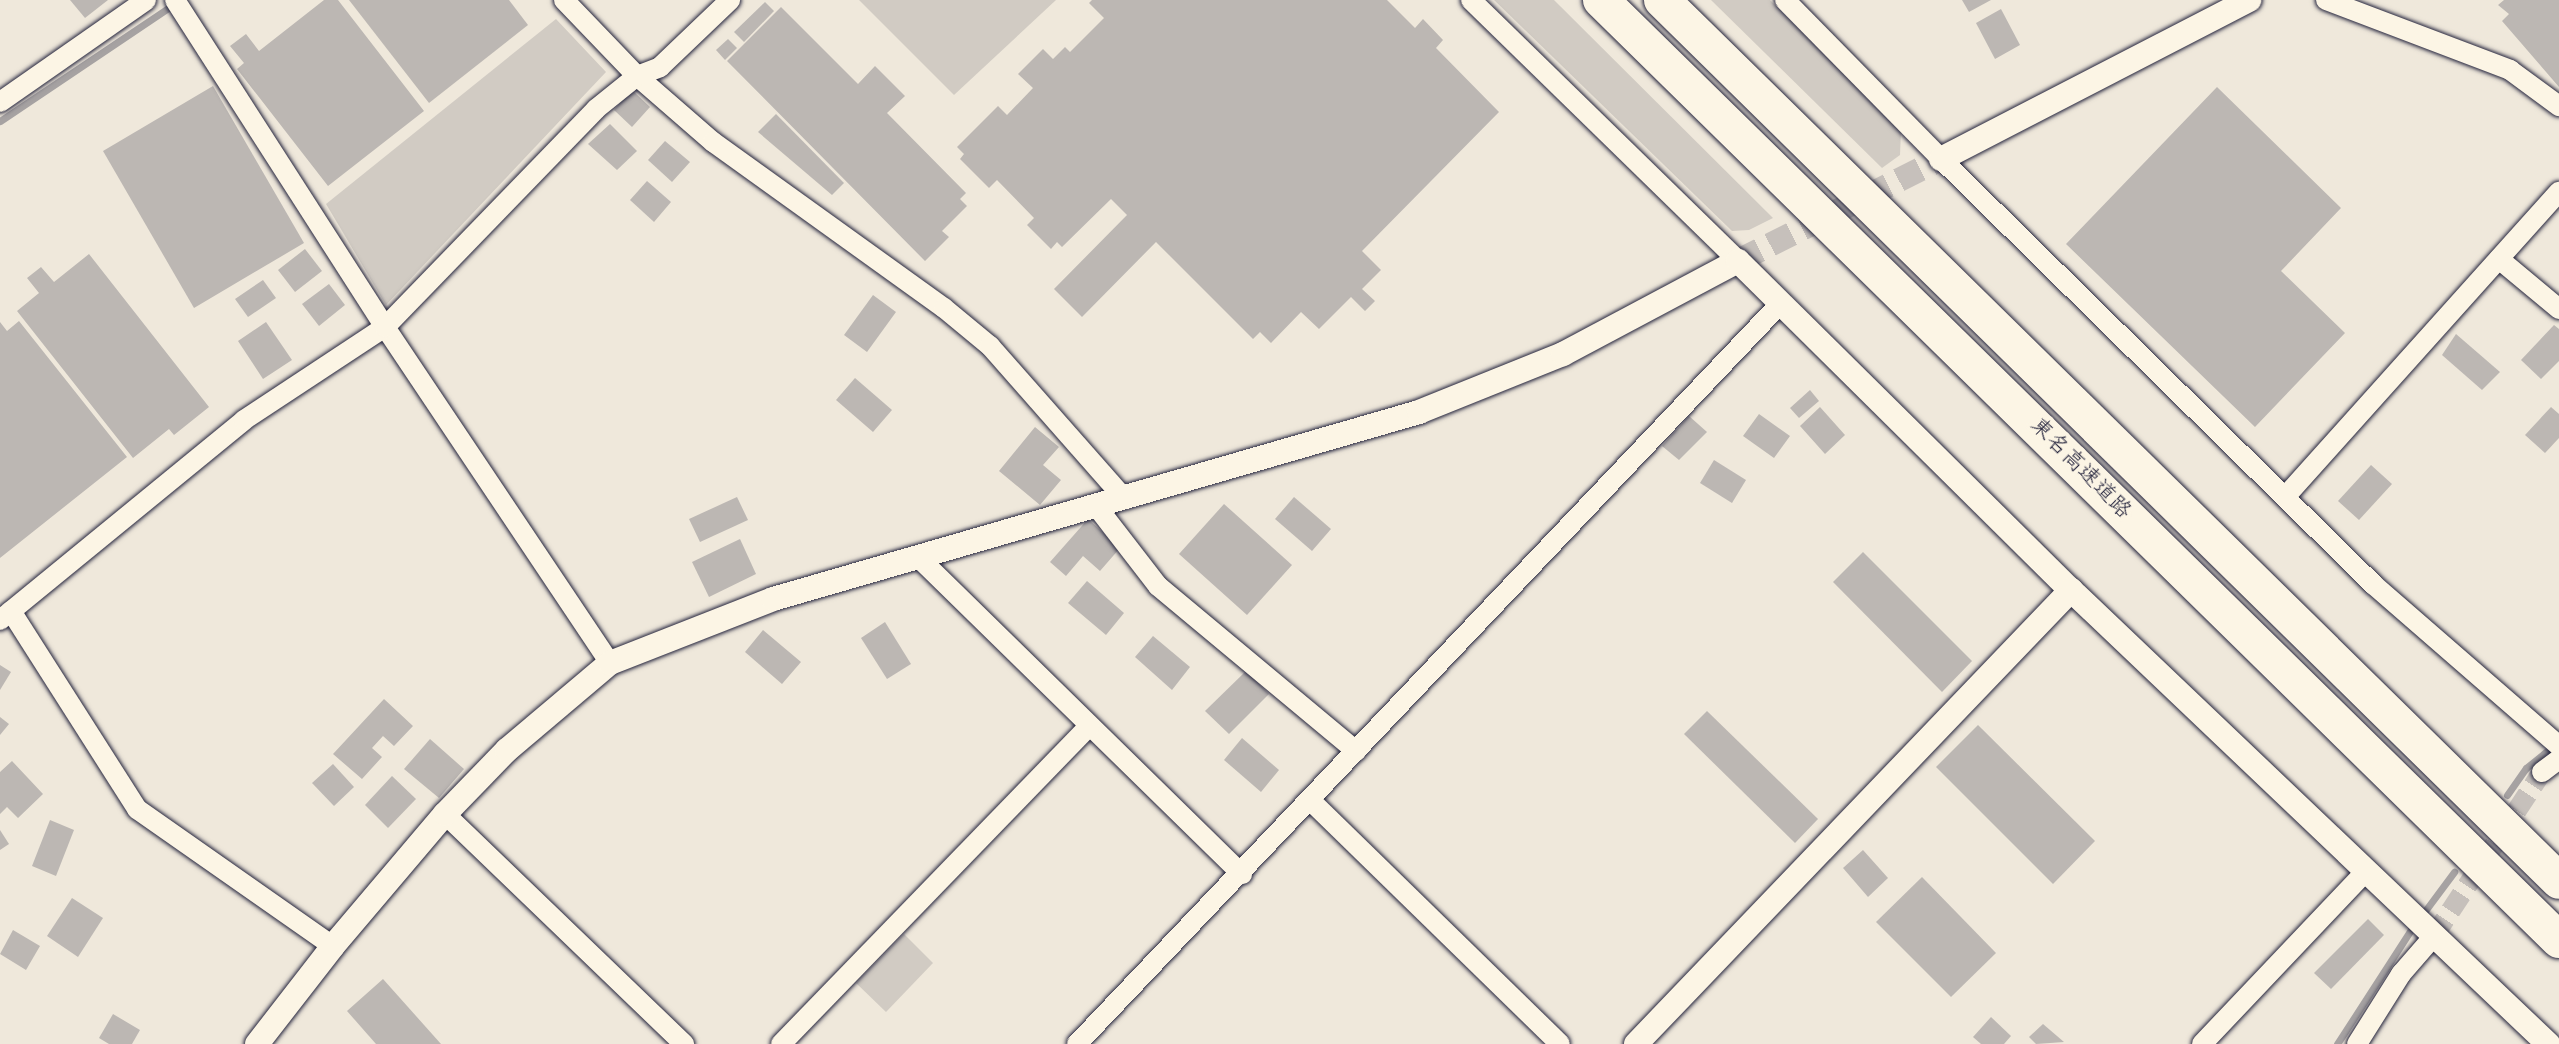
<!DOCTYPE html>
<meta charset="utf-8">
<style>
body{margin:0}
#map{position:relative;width:2559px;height:1044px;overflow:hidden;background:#efe8db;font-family:"Gochi Hand","Klee One",sans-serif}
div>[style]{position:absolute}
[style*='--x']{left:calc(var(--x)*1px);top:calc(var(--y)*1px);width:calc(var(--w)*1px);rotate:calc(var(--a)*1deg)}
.green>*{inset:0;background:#d1cbc3}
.stream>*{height:7px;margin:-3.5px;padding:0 3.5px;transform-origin:3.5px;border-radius:3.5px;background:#a6a2a2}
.building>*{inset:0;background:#bcb7b3}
.minor-tunnel>*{height:20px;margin-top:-10px;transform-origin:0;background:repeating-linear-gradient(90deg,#c6c0bb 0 20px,transparent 0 30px)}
.tertiary-tunnel>*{height:24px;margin-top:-12px;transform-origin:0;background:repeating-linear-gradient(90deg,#c6c0bb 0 24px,transparent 0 36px)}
.roads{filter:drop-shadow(0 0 2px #22223b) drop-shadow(0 0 2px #22223b)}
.minor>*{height:20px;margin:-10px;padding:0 10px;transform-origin:10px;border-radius:10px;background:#fcf5e5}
.tertiary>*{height:24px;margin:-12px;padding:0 12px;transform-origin:12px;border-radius:12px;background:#fcf5e5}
.motorway>*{height:36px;margin:-18px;padding:0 18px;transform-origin:18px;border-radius:18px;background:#fcf5e5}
span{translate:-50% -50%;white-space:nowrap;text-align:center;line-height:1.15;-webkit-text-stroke:8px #fcf5e5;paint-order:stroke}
.street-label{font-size:22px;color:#22223b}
</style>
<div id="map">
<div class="green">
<i style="clip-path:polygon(859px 0,1056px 0,954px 95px)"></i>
<i style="clip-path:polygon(1494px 0,1554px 0,1773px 218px,1749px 230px,1732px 231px)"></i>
<i style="clip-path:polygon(1711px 0,1770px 0,1901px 130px,1900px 155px,1882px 168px)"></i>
<i style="clip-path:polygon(556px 19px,606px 72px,386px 305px,326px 204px)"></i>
<i style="clip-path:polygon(904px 934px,933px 963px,886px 1012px,856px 983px)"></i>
</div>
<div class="stream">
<i style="--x:0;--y:121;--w:210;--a:-33.9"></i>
<i style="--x:2507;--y:795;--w:33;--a:-55"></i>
<i style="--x:2526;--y:768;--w:36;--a:-39"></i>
<i style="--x:2422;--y:915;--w:54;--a:-53.3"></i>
<i style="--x:2337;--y:1044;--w:142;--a:-57.1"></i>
</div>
<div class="building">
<i style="clip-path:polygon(70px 0,108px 0,85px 18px)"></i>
<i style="clip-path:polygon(324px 0,338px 0,424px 111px,328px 186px,237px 69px,244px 63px,230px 46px,246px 34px,259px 51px)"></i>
<i style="clip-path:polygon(349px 0,509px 0,528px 25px,429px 103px)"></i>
<i style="clip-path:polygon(1092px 0,1387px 0,1415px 28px,1423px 19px,1443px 40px,1436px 48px,1499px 112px,1362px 251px,1381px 270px,1362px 289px,1375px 301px,1365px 311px,1351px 297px,1319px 329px,1301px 312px,1271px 343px,1260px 332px,1253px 339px,1156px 242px,1082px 317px,1054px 289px,1127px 215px,1111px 199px,1062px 247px,1057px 242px,1051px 249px,1027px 225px,1034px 218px,997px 180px,989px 188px,960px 159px,964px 154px,957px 147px,998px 106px,1007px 115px,1033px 88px,1018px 74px,1043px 49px,1053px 59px,1065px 47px,1070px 52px,1104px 18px,1089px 3px)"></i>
<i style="clip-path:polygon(1962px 0,1991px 0,1969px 12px)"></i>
<i style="clip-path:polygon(2504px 0,2559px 0,2559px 87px,2502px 21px,2509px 14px,2498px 5px)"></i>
<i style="clip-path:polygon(765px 2px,774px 11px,744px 42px,734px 32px)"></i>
<i style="clip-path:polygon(781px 7px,858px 84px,875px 66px,905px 96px,887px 113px,966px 193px,960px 199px,967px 206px,942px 231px,949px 237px,925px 261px,727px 61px)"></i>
<i style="clip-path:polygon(2001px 9px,2020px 45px,1995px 59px,1976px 23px)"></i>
<i style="clip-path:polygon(728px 39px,737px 48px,725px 60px,716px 50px)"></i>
<i style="clip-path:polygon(213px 86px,304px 243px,194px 308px,103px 151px)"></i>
<i style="clip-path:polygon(2217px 87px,2341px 208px,2281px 271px,2345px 333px,2255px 427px,2066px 244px)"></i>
<i style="clip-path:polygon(632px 90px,650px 107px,632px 127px,614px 110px)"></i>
<i style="clip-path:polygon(776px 114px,844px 183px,832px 195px,758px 132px)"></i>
<i style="clip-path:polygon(610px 124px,637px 151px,617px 170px,588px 144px)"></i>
<i style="clip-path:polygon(665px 141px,690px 162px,672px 182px,648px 160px)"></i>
<i style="clip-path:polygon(647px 181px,671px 202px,654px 222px,630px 200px)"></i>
<i style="clip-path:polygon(305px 249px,322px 271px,295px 292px,278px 270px)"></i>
<i style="clip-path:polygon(89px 254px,209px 407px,174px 435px,169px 429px,133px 458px,17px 311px,39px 293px,27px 278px,41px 267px,54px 282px)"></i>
<i style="clip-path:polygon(263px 280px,276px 298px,248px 317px,235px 299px)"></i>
<i style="clip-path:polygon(329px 284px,345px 305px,319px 326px,302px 304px)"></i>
<i style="clip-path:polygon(873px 295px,896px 312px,867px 352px,844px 335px)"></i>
<i style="clip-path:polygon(19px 321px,127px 457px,0 558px,0 322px,7px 331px)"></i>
<i style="clip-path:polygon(266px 322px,292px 360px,263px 379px,238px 341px)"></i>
<i style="clip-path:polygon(2554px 325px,2559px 329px,2559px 361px,2541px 379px,2521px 360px)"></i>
<i style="clip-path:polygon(2456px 334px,2500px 372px,2482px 390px,2442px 355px)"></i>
<i style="clip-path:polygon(855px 378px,892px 410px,873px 432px,836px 400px)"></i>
<i style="clip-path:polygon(1810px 390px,1819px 401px,1799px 418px,1790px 408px)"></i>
<i style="clip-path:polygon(1820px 407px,1845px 435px,1825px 454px,1800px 426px)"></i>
<i style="clip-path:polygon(2551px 407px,2559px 414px,2559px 438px,2545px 453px,2525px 435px)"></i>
<i style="clip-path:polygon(1759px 414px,1790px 436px,1774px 458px,1743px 436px)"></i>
<i style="clip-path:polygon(1689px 416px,1707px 432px,1679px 460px,1662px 446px)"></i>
<i style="clip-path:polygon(1035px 427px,1059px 447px,1043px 465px,1061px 480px,1040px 505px,999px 471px)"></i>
<i style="clip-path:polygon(1714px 460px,1746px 480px,1732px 503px,1700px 483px)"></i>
<i style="clip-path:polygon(2371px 465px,2392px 484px,2359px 520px,2338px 501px)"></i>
<i style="clip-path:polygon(737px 497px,748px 520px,700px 542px,689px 519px)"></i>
<i style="clip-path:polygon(1294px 497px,1331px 529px,1312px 551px,1275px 519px)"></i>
<i style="clip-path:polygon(1224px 504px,1292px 565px,1247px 615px,1179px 554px)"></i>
<i style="clip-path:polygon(1088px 519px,1120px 548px,1100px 571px,1083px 556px,1066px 576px,1050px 562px)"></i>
<i style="clip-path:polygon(740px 539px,756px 574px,709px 597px,692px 562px)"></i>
<i style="clip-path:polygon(1863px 552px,1972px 661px,1942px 692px,1833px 582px)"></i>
<i style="clip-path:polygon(1087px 581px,1124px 613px,1106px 635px,1068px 603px)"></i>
<i style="clip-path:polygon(885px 622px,911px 664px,887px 679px,861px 638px)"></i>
<i style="clip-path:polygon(763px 630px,801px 662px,782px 684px,745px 652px)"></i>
<i style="clip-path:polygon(1153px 636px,1190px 667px,1172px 690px,1135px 657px)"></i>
<i style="clip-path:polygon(0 665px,11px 672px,0 690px)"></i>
<i style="clip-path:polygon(1246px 671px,1269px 694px,1229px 734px,1205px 711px)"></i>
<i style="clip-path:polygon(384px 699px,413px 726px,394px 746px,383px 736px,372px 748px,382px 757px,362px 779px,333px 754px)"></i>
<i style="clip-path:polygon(1707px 711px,1818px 819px,1795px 843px,1684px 734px)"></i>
<i style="clip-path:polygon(0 717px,9px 724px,0 735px)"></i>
<i style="clip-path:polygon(1978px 725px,2095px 841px,2053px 884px,1936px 767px)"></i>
<i style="clip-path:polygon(1242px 738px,1279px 770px,1261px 792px,1224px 760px)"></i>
<i style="clip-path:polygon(430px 739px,464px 769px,439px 798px,404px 769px)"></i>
<i style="clip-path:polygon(12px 761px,43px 794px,18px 818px,7px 807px,0 814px,0 772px)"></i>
<i style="clip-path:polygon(333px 764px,354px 787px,334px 806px,312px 783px)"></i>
<i style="clip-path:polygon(392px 776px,416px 799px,388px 828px,365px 805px)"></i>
<i style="clip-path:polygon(50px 820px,74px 830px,56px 876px,32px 866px)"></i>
<i style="clip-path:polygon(0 830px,9px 844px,0 850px)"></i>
<i style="clip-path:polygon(1863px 850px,1888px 878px,1868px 897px,1843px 868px)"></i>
<i style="clip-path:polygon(1922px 877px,1996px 953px,1951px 997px,1876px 922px)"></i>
<i style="clip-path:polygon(72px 898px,103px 918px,78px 957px,47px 936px)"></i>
<i style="clip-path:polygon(2368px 919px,2384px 935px,2331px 989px,2314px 973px)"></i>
<i style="clip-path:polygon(13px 930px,40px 946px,26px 970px,0 954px)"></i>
<i style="clip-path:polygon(383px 979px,441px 1044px,376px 1044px,347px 1011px)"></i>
<i style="clip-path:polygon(113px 1014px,140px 1030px,132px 1044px,109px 1044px,99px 1038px)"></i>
<i style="clip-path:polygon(1991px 1017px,2011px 1036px,2004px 1044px,1981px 1044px,1973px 1037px)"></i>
<i style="clip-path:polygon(2043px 1024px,2064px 1042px,2036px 1044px,2029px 1037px)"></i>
</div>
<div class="minor-tunnel">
<i style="--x:2434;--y:936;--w:196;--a:-56.6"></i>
</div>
<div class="tertiary-tunnel">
<i style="--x:1738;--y:261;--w:227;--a:-26.7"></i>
</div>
<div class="roads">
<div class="minor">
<i style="--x:175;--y:0;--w:389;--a:57.3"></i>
<i style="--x:385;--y:327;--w:404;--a:56.2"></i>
<i style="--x:564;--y:0;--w:105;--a:46.2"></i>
<i style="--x:637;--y:76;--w:101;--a:41"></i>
<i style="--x:713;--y:142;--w:284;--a:35.7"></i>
<i style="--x:944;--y:308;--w:60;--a:39.6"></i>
<i style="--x:990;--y:346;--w:204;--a:48.6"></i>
<i style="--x:1471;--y:0;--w:373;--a:44.3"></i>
<i style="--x:1785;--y:0;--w:223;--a:45.5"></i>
<i style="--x:1941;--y:159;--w:607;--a:44.53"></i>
<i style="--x:2374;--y:585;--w:245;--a:41"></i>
<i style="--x:2326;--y:0;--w:197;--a:20.8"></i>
<i style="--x:2510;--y:70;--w:61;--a:36.3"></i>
<i style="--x:0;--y:102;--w:178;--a:-34.9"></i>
<i style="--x:2499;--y:259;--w:78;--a:39.8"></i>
<i style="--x:2285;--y:497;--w:410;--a:-48.1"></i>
<i style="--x:1097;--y:507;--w:100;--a:52.3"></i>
<i style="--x:1158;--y:586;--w:258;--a:39.8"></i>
<i style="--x:917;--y:556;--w:455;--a:44.4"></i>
<i style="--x:11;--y:611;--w:235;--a:57.5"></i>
<i style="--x:137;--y:809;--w:239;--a:35"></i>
<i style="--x:0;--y:620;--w:315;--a:-39.3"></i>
<i style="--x:244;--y:420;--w:169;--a:-33.4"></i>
<i style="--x:385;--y:327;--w:303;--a:-45.9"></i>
<i style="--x:596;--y:109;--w:53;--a:-38.8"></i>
<i style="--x:637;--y:76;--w:25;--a:-21"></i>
<i style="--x:660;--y:67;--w:97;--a:-43.7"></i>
<i style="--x:2542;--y:772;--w:21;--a:-37"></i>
<i style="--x:1310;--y:800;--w:349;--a:44.3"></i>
<i style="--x:445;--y:814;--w:332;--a:43.9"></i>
<i style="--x:781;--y:1044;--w:443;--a:-45.9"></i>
<i style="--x:1077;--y:1044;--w:1021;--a:-46.47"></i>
<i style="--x:2202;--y:1044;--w:240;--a:-46.5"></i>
<i style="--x:2357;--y:1044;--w:83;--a:-57.8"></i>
<i style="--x:2401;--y:974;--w:50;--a:-49"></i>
</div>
<div class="tertiary">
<i style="--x:1941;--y:159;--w:347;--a:-27.3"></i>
<i style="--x:257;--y:1044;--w:124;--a:-52.2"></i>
<i style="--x:333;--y:946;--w:173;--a:-49.7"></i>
<i style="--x:445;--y:814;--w:89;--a:-45.9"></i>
<i style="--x:507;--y:750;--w:135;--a:-40.2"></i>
<i style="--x:610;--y:663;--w:175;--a:-21.4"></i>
<i style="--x:773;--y:599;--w:673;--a:-16.14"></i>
<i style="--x:1419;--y:412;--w:155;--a:-21.9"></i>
<i style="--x:1563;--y:354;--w:198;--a:-28"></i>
<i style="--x:1738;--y:261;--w:468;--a:44.7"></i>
<i style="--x:2071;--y:590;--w:659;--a:43.58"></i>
<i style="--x:1636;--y:1044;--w:629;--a:-46.22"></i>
</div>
<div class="motorway">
<i style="--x:1601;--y:0;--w:1342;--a:44.46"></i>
<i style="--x:1662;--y:0;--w:1257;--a:44.48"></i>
</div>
</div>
<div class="street-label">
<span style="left:2079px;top:470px;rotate:45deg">東名高速道路</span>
</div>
</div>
